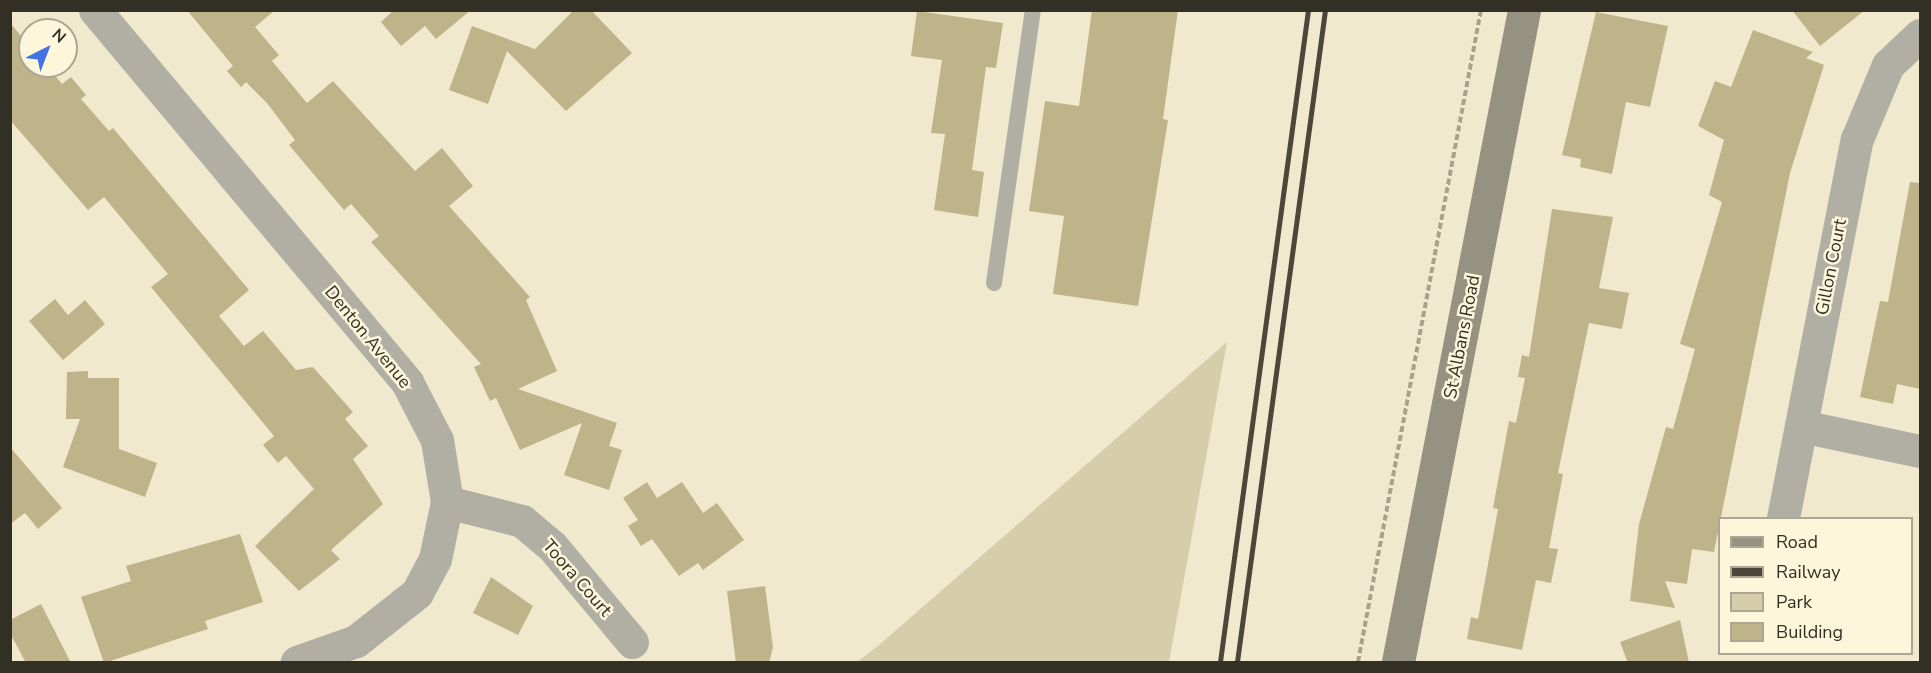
<!DOCTYPE html>
<style>
body{margin:0}
#map{position:relative;width:1931px;height:673px;overflow:hidden;background:#f0e9ce;font-family:"Nunito Sans",sans-serif}
div>[style]{position:absolute}
[style*='--x']{left:calc(var(--x)*1px);top:calc(var(--y)*1px);width:calc(var(--w)*1px);rotate:calc(var(--a)*1deg)}
.green>*{inset:0;background:#d6cdab}
.building>*{inset:0;background:#bfb389}
.path>*{height:4px;margin-top:-2px;transform-origin:0;background:repeating-linear-gradient(90deg,#a8a28d 0 6px,transparent 0 9px)}
.service>*{height:16px;margin:-8px;padding:0 8px;transform-origin:8px;border-radius:8px;background:#b1aea3}
.minor>*{height:33px;margin:-16.5px;padding:0 16.5px;transform-origin:16.5px;border-radius:16.5px;background:#b1aea3}
.secondary>*{height:33px;margin:-16.5px;padding:0 16.5px;transform-origin:16.5px;border-radius:16.5px;background:#969281}
.rail>*{height:4.5px;margin:-2.25px;padding:0 2.25px;transform-origin:2.25px;border-radius:2.25px;background:#4b473a}
span{translate:-50% -50%;white-space:nowrap;text-align:center;line-height:1.15;-webkit-text-stroke:5px #fef6db;paint-order:stroke}
.street-label{font-size:18px;color:#322f24}
.frame{position:absolute;inset:0;border:12px solid #322f24;pointer-events:none}
.legend{position:absolute;left:1718px;top:517px;width:195px;height:138px;box-sizing:border-box;background:#fef6db;border:2px solid #aca692;margin:0;padding:8px 10px;list-style:none;font-size:18px;color:#322f24}
.legend li{display:flex;align-items:center;gap:12px;height:30px}
.legend b{width:30px;border:2px solid #aca692}
.north{position:absolute;left:18px;top:18px;width:60px;height:60px;box-sizing:border-box;background:#fef6db;border:2px solid #aca692;border-radius:50%;rotate:42deg;font-size:16px;font-weight:700;line-height:24px;text-align:center;color:#322f24}
.north::after{content:'';display:block;margin:auto;width:21px;height:27px;background:#4372e4;clip-path:polygon(50% 0,100% 100%,50% 72%,0 100%)}
</style>
<div id="map">
<div class="green">
<i style="clip-path:polygon(1227px 342px,1169px 662px,857px 662px,879px 645px)"></i>
</div>
<div class="building">
<i style="clip-path:polygon(187px 10px,275px 10px,255px 27px,279px 55px,272px 61px,307px 103px,333px 81px,415px 171px,442px 148px,473px 186px,449px 206px,530px 297px,526px 300px,557px 371px,518px 389px,617px 423px,609px 446px,622px 450px,609px 490px,564px 475px,582px 423px,520px 450px,496px 398px,490px 401px,474px 367px,481px 364px,371px 242px,379px 236px,351px 204px,344px 210px,289px 145px,295px 140px,267px 103px,246px 82px,241px 87px,227px 71px,233px 66px)"></i>
<i style="clip-path:polygon(394px 10px,471px 10px,436px 39px,425px 26px,401px 46px,381px 22px)"></i>
<i style="clip-path:polygon(574px 10px,591px 10px,632px 53px,566px 111px,507px 51px,488px 104px,449px 90px,472px 26px,535px 49px)"></i>
<i style="clip-path:polygon(1092px 10px,1178px 10px,1163px 119px,1168px 120px,1138px 306px,1053px 294px,1064px 216px,1029px 211px,1045px 101px,1079px 106px)"></i>
<i style="clip-path:polygon(1792px 10px,1865px 10px,1820px 46px)"></i>
<i style="clip-path:polygon(917px 11px,1003px 23px,996px 68px,986px 67px,972px 170px,984px 172px,978px 217px,934px 210px,945px 134px,931px 133px,942px 60px,911px 56px)"></i>
<i style="clip-path:polygon(1596px 12px,1668px 26px,1650px 107px,1626px 102px,1612px 174px,1580px 167px,1581px 159px,1562px 155px)"></i>
<i style="clip-path:polygon(10px 23px,30px 46px,30px 66px,47px 66px,62px 84px,71px 77px,86px 95px,81px 99px,109px 131px,113px 128px,249px 290px,219px 316px,244px 346px,263px 331px,296px 370px,313px 367px,353px 412px,345px 419px,368px 446px,353px 459px,383px 504px,331px 550px,340px 559px,299px 591px,255px 546px,314px 489px,286px 456px,278px 463px,263px 445px,274px 436px,151px 287px,168px 274px,104px 197px,88px 210px,10px 120px)"></i>
<i style="clip-path:polygon(1753px 30px,1813px 52px,1806px 58px,1824px 65px,1790px 173px,1714px 552px,1692px 549px,1687px 584px,1665px 581px,1675px 608px,1630px 601px,1639px 524px,1666px 427px,1673px 429px,1695px 349px,1680px 344px,1722px 202px,1709px 195px,1724px 140px,1698px 126px,1715px 81px,1731px 87px)"></i>
<i style="clip-path:polygon(1910px 182px,1920px 183px,1920px 389px,1897px 384px,1893px 404px,1860px 397px,1880px 301px,1888px 302px)"></i>
<i style="clip-path:polygon(1552px 209px,1613px 217px,1599px 288px,1629px 293px,1622px 329px,1589px 323px,1558px 473px,1563px 474px,1549px 548px,1558px 549px,1551px 583px,1536px 580px,1522px 650px,1467px 639px,1471px 617px,1478px 619px,1498px 509px,1493px 508px,1509px 421px,1516px 423px,1525px 378px,1518px 377px,1522px 355px,1529px 357px)"></i>
<i style="clip-path:polygon(55px 299px,68px 315px,85px 300px,105px 324px,63px 360px,29px 321px)"></i>
<i style="clip-path:polygon(88px 371px,88px 378px,119px 378px,119px 449px,157px 463px,145px 497px,63px 467px,80px 419px,66px 419px,67px 372px)"></i>
<i style="clip-path:polygon(10px 447px,62px 508px,38px 529px,25px 513px,10px 524px)"></i>
<i style="clip-path:polygon(647px 482px,657px 498px,682px 482px,703px 513px,717px 503px,744px 540px,703px 570px,698px 563px,679px 576px,652px 539px,641px 546px,628px 526px,638px 520px,623px 498px)"></i>
<i style="clip-path:polygon(240px 534px,263px 602px,205px 621px,208px 629px,104px 663px,81px 597px,131px 581px,126px 566px)"></i>
<i style="clip-path:polygon(491px 577px,533px 606px,518px 635px,473px 613px)"></i>
<i style="clip-path:polygon(765px 586px,773px 647px,769px 663px,736px 663px,727px 591px)"></i>
<i style="clip-path:polygon(41px 604px,71px 663px,26px 663px,10px 633px,10px 620px)"></i>
<i style="clip-path:polygon(1680px 620px,1689px 663px,1628px 663px,1620px 642px)"></i>
</div>
<div class="path">
<i style="--x:1358;--y:662;--w:664;--a:-79.32"></i>
</div>
<div class="service">
<i style="--x:994;--y:283;--w:276;--a:-81.9"></i>
</div>
<div class="minor">
<i style="--x:95;--y:10;--w:486;--a:50"></i>
<i style="--x:407;--y:382;--w:65;--a:62.7"></i>
<i style="--x:437;--y:440;--w:63;--a:80.8"></i>
<i style="--x:447;--y:502;--w:58;--a:101.9"></i>
<i style="--x:435;--y:559;--w:38;--a:118"></i>
<i style="--x:417;--y:593;--w:78;--a:141.8"></i>
<i style="--x:356;--y:641;--w:63;--a:160.4"></i>
<i style="--x:1801;--y:426;--w:122;--a:11.9"></i>
<i style="--x:447;--y:502;--w:77;--a:14.2"></i>
<i style="--x:522;--y:521;--w:39;--a:40"></i>
<i style="--x:552;--y:546;--w:125;--a:50.2"></i>
<i style="--x:1783;--y:518;--w:386;--a:-79"></i>
<i style="--x:1857;--y:139;--w:80;--a:-67.3"></i>
<i style="--x:1888;--y:65;--w:44;--a:-43.2"></i>
</div>
<div class="secondary">
<i style="--x:1398;--y:662;--w:664;--a:-79.06"></i>
</div>
<div class="rail">
<i style="--x:1220;--y:662;--w:658;--a:-82.31"></i>
<i style="--x:1237;--y:662;--w:658;--a:-82.31"></i>
</div>
<div class="street-label">
<span style="left:1831px;top:267px;rotate:-79deg">Gillon Court</span>
<span style="left:368px;top:337px;rotate:51deg">Denton Avenue</span>
<span style="left:1462px;top:337px;rotate:-79deg">St Albans Road</span>
<span style="left:577px;top:578px;rotate:49deg">Toora Court</span>
</div>
<div class="frame"></div>
<ul class="legend">
<li><b style="height:8px;background:#969281"></b>Road</li>
<li><b style="height:8px;background:#4b473a"></b>Railway</li>
<li><b style="height:16px;background:#d6cdab"></b>Park</li>
<li><b style="height:16px;background:#bfb389"></b>Building</li>
</ul>
<div class="north">N</div>
</div>
